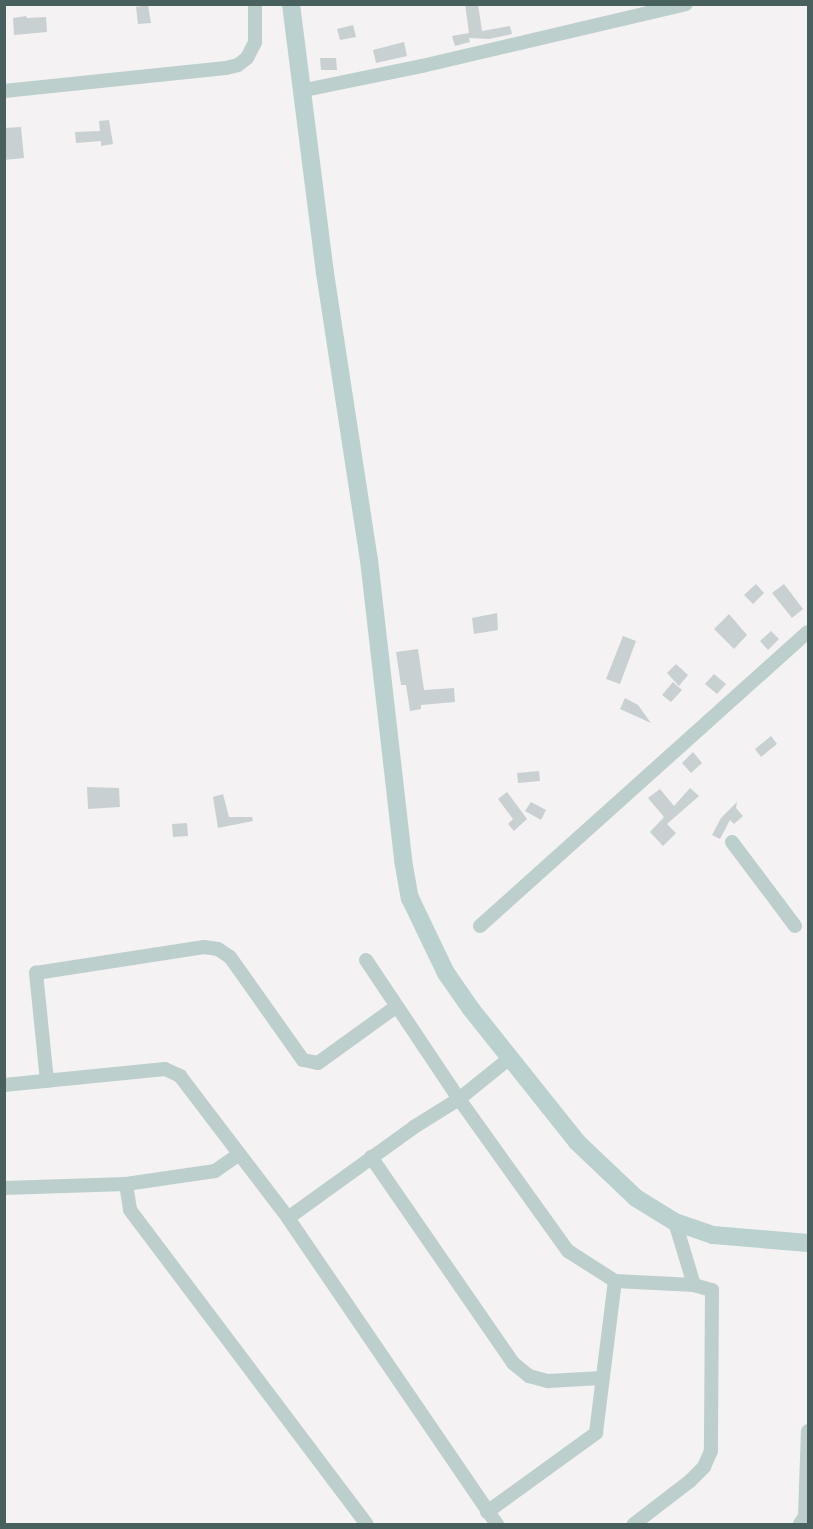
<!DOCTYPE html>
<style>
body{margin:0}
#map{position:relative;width:813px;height:1529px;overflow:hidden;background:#f4f2f3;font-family:"Titillium Web",sans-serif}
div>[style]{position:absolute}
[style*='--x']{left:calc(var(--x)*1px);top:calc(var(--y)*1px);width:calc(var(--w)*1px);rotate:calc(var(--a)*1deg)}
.building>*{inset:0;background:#c9d0d1}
.street>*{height:14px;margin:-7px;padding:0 7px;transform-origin:7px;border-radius:7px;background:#bdcfcd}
.secondary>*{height:18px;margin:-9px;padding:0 9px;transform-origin:9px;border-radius:9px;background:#bbd1d0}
span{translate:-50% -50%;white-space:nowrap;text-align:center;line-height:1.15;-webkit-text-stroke:4.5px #fff;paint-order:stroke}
.frame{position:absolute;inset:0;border:6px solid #49615e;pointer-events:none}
</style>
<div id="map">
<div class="building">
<i style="clip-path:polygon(465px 4px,478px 4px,482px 31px,510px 26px,512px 34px,489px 39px,469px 38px,470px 42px,455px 46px,452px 36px,469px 33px)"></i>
<i style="clip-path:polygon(148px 5px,151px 23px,138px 24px,136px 7px)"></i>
<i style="clip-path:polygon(26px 16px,27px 18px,46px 17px,47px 32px,14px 35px,13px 18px)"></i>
<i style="clip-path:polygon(353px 25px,356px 37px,340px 40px,337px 29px)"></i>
<i style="clip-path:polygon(404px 42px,407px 56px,376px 63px,373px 50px)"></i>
<i style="clip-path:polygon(320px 58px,336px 58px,337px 70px,321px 70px)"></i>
<i style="clip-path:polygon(109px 120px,113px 144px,101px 146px,101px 141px,76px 143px,75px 132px,100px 131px,99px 121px)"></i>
<i style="clip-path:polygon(21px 127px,24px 158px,4px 160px,4px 128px)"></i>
<i style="clip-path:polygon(756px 584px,764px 593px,753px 604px,744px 595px)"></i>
<i style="clip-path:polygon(784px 584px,803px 609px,792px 618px,772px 593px)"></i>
<i style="clip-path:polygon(497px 613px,498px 630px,474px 634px,472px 618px)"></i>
<i style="clip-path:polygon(729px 614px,747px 635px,734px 649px,714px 629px)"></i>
<i style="clip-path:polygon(771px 631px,779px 639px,768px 650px,760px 641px)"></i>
<i style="clip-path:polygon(623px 636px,636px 641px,620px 684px,606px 679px)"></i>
<i style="clip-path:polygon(418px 649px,424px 690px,454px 688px,455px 702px,421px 705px,421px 709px,410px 711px,406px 685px,401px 685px,396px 652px)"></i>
<i style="clip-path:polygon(676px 664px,688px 675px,679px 686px,667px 673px)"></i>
<i style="clip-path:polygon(714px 674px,726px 684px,717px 694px,705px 684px)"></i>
<i style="clip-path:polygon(673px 682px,682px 690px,671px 702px,662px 695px)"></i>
<i style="clip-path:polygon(625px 698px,638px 705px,651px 723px,620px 709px)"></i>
<i style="clip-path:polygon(771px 736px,777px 744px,761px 757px,755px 749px)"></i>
<i style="clip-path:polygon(693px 752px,702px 763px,691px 773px,682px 763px)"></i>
<i style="clip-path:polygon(539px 771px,540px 781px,518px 783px,517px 773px)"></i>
<i style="clip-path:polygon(87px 787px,119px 788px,120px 807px,88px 809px)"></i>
<i style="clip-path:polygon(690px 788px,699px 796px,667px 824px,676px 833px,663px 846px,650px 832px,664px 817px,648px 798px,660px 789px,674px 806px)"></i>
<i style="clip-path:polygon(507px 792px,527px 819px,514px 831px,508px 824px,513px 819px,498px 799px)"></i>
<i style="clip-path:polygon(223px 794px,229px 817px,252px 817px,253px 821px,218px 828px,213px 797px)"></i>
<i style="clip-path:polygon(531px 802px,546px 810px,541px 820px,525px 811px)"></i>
<i style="clip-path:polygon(737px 802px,736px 808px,743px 816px,734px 824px,730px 820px,720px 839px,712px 835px,721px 818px)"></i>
<i style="clip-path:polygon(187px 823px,188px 836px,173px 837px,172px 824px)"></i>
</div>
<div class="street">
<i style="--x:4;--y:91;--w:223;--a:-5.9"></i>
<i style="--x:226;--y:68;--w:12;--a:-14"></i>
<i style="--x:238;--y:65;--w:11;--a:-38"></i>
<i style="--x:247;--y:58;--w:18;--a:-63"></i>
<i style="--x:255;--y:42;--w:38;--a:-90"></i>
<i style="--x:300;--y:91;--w:125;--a:-11.6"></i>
<i style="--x:422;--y:66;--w:271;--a:-13.2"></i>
<i style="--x:732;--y:842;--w:105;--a:53.1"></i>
<i style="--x:480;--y:926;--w:440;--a:-41.9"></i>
<i style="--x:366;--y:960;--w:167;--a:56.2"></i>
<i style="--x:459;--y:1099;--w:187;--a:54.4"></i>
<i style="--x:568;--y:1251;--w:56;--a:32.6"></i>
<i style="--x:615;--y:1281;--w:79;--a:2.9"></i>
<i style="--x:694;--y:1285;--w:19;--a:16"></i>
<i style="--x:712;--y:1290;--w:161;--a:90.4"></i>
<i style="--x:711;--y:1451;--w:17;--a:114"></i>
<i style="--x:704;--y:1467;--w:20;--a:135"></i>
<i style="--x:690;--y:1481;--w:71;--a:142.5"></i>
<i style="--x:47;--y:1081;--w:109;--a:-95.8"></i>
<i style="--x:36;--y:973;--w:170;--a:-8.8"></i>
<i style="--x:204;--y:947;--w:14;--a:8"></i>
<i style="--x:218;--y:949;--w:14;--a:34"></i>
<i style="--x:230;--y:957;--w:126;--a:54.7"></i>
<i style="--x:303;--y:1060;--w:15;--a:11"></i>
<i style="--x:318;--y:1063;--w:97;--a:-35.8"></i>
<i style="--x:4;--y:1085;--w:162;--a:-5.7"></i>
<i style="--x:165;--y:1069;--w:17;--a:25"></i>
<i style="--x:180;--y:1076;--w:178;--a:52.7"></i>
<i style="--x:288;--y:1218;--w:371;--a:55.7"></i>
<i style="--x:371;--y:1157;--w:250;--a:55.4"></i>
<i style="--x:513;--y:1363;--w:21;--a:39"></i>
<i style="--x:529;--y:1376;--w:20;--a:15"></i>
<i style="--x:548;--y:1381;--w:54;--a:-3.2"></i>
<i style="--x:126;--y:1184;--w:26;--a:81"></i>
<i style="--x:130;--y:1210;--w:393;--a:53"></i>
<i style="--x:4;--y:1188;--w:122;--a:-1.9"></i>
<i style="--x:126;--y:1184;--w:90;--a:-8.3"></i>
<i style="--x:215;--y:1171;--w:28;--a:-35"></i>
<i style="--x:288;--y:1218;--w:155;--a:-35.8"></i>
<i style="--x:414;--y:1127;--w:53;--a:-31.9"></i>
<i style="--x:459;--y:1099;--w:67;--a:-38.9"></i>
<i style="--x:675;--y:1222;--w:66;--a:73.2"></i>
<i style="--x:487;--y:1512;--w:135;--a:-35.9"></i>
<i style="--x:596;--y:1433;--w:153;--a:-82.9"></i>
<i style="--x:800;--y:1524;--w:9;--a:-58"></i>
<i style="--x:805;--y:1516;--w:85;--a:-88"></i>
</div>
<div class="secondary">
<i style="--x:291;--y:4;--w:271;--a:82.8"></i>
<i style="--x:325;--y:273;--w:290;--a:81.3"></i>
<i style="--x:369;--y:560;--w:302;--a:83.5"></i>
<i style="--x:403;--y:860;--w:39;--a:80"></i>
<i style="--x:410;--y:898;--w:83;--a:64.4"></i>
<i style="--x:446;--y:973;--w:44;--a:55.2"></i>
<i style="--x:471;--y:1009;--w:170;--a:51.4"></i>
<i style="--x:577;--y:1142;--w:81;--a:43.5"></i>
<i style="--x:636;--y:1198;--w:46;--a:31.6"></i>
<i style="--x:675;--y:1222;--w:40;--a:18.9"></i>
<i style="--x:713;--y:1235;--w:95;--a:4.8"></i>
</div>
<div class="frame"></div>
</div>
